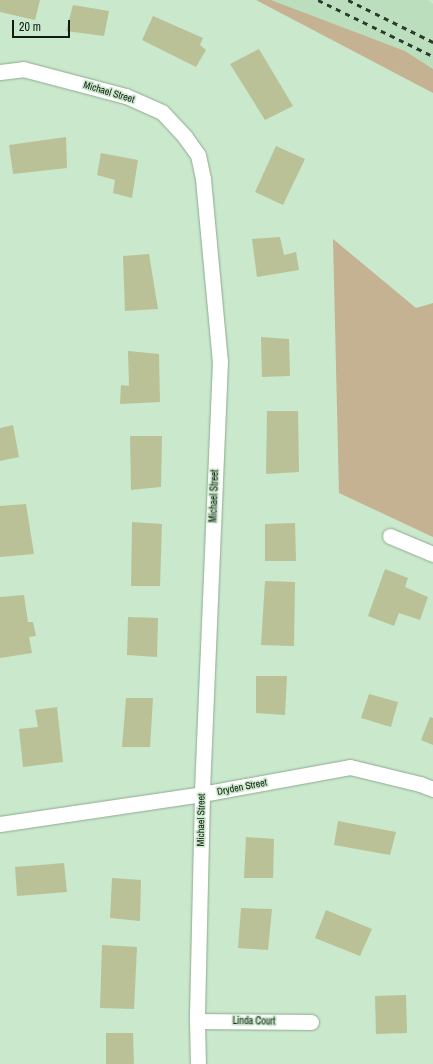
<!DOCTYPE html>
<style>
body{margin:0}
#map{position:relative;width:433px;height:1064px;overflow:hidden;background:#cae8cb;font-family:"Archivo Narrow",sans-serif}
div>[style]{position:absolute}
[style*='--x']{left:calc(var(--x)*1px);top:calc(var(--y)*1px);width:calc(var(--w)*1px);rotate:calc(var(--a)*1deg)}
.built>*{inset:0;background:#bbdfbd}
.green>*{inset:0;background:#c4b292}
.building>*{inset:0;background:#bac197}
.roads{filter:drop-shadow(0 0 1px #8eaa90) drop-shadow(0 0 1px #8eaa90)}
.street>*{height:15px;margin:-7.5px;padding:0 7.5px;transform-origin:7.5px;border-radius:7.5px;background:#fff}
.rail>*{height:3px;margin-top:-1.5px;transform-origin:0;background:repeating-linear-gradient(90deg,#2d3b2e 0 5px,transparent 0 10px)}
span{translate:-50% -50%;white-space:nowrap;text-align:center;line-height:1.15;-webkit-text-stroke:3px #cae8cb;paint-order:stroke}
.street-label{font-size:10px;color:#101b11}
.scale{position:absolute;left:12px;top:20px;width:58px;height:18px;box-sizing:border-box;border:2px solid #101b11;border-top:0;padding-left:5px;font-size:12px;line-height:14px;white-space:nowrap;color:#101b11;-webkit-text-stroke:3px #cae8cb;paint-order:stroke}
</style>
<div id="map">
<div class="built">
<i style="clip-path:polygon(271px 0,428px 0,433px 4px,433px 69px,405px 51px)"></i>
</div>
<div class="green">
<i style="clip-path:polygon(256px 0,271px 0,405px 51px,433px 69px,433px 93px)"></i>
<i style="clip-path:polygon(333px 239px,416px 308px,433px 303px,433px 537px,339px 493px)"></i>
</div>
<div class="building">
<i style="clip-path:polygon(0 0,40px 0,35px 20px,0 12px)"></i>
<i style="clip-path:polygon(73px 5px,109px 11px,104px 36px,66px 31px)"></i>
<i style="clip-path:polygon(153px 16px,203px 38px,200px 45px,206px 50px,196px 67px,142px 40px)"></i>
<i style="clip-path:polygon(259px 49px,293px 106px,265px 120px,230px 64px)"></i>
<i style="clip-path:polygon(66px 137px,67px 168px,13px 174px,9px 145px)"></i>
<i style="clip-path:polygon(276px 146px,305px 159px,283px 205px,255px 192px)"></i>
<i style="clip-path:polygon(101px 153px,138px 160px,132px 198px,113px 193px,115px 180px,97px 175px)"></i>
<i style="clip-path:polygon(280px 237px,284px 255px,296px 252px,299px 270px,257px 277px,252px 239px)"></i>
<i style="clip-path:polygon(149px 254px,158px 309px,125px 311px,123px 256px)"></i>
<i style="clip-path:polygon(261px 337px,289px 339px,290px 376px,262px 377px)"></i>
<i style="clip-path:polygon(128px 351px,159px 354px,160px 402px,120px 404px,121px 385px,129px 386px)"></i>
<i style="clip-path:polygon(267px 411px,298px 411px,299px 472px,266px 474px)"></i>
<i style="clip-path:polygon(13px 425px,19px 457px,0 461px,0 428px)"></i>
<i style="clip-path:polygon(130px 436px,162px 436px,161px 487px,131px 490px)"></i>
<i style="clip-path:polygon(26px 504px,34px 554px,0 557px,0 506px)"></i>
<i style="clip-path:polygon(132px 522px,162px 524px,160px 586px,131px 586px)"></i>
<i style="clip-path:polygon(295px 523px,296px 561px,265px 561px,265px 524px)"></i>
<i style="clip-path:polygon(385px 569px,408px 578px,405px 587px,428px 597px,420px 620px,399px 613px,394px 626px,368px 616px)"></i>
<i style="clip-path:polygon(265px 581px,295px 582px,294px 646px,261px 645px)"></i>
<i style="clip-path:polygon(24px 595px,28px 622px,33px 622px,36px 636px,29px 637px,32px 653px,0 658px,0 597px)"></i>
<i style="clip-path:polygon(128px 617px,158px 618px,157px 657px,127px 655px)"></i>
<i style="clip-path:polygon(256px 676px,287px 676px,285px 715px,256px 713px)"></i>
<i style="clip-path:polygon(369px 694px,398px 702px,391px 727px,361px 718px)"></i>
<i style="clip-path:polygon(126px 698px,153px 698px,150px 747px,122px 747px)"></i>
<i style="clip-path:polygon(57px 707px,63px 762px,23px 767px,19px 729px,38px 727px,35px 710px)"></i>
<i style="clip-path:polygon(430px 717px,433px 718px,433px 745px,421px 740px)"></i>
<i style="clip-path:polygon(338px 821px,396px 832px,390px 855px,334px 845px)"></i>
<i style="clip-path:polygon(246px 837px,274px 839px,273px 878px,244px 878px)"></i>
<i style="clip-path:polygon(64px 863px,67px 892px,17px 896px,15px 867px)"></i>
<i style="clip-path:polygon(112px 878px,141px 880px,140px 921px,110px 918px)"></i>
<i style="clip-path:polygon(241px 908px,272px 909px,268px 950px,238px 948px)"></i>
<i style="clip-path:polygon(326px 910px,372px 929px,360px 956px,315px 938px)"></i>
<i style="clip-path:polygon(102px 945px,137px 947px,134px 1009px,100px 1008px)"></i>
<i style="clip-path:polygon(406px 995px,407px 1033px,376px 1034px,375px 996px)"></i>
<i style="clip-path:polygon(106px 1033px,133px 1033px,134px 1064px,106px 1064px)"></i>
</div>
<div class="roads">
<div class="street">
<i style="--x:0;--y:72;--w:23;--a:-7"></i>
<i style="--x:23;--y:69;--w:106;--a:14.7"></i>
<i style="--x:126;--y:96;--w:39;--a:24"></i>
<i style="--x:162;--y:112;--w:34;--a:47"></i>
<i style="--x:185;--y:137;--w:22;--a:54"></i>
<i style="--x:198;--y:155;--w:25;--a:78"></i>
<i style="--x:203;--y:179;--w:183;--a:84.7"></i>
<i style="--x:220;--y:361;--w:433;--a:92.4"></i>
<i style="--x:202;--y:794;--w:227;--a:91.3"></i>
<i style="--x:197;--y:1021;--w:43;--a:88.7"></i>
<i style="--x:390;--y:536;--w:47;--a:22.7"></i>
<i style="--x:0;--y:824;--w:204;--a:-8.4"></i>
<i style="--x:202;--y:794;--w:150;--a:-10.3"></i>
<i style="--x:350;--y:767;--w:72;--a:13.7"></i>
<i style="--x:420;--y:784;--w:14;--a:21"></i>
<i style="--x:197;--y:1021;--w:114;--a:0.5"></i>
</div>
</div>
<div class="rail">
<i style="--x:318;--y:0;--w:128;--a:26"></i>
<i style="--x:348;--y:0;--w:95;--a:26.3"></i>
</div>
<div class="street-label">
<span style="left:109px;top:92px;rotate:17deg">Michael Street</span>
<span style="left:214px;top:496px;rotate:-88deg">Michael Street</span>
<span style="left:242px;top:787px;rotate:-11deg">Dryden Street</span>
<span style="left:201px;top:820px;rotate:-89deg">Michael Street</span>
<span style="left:254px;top:1021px;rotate:1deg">Linda Court</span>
</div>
<div class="scale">20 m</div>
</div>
